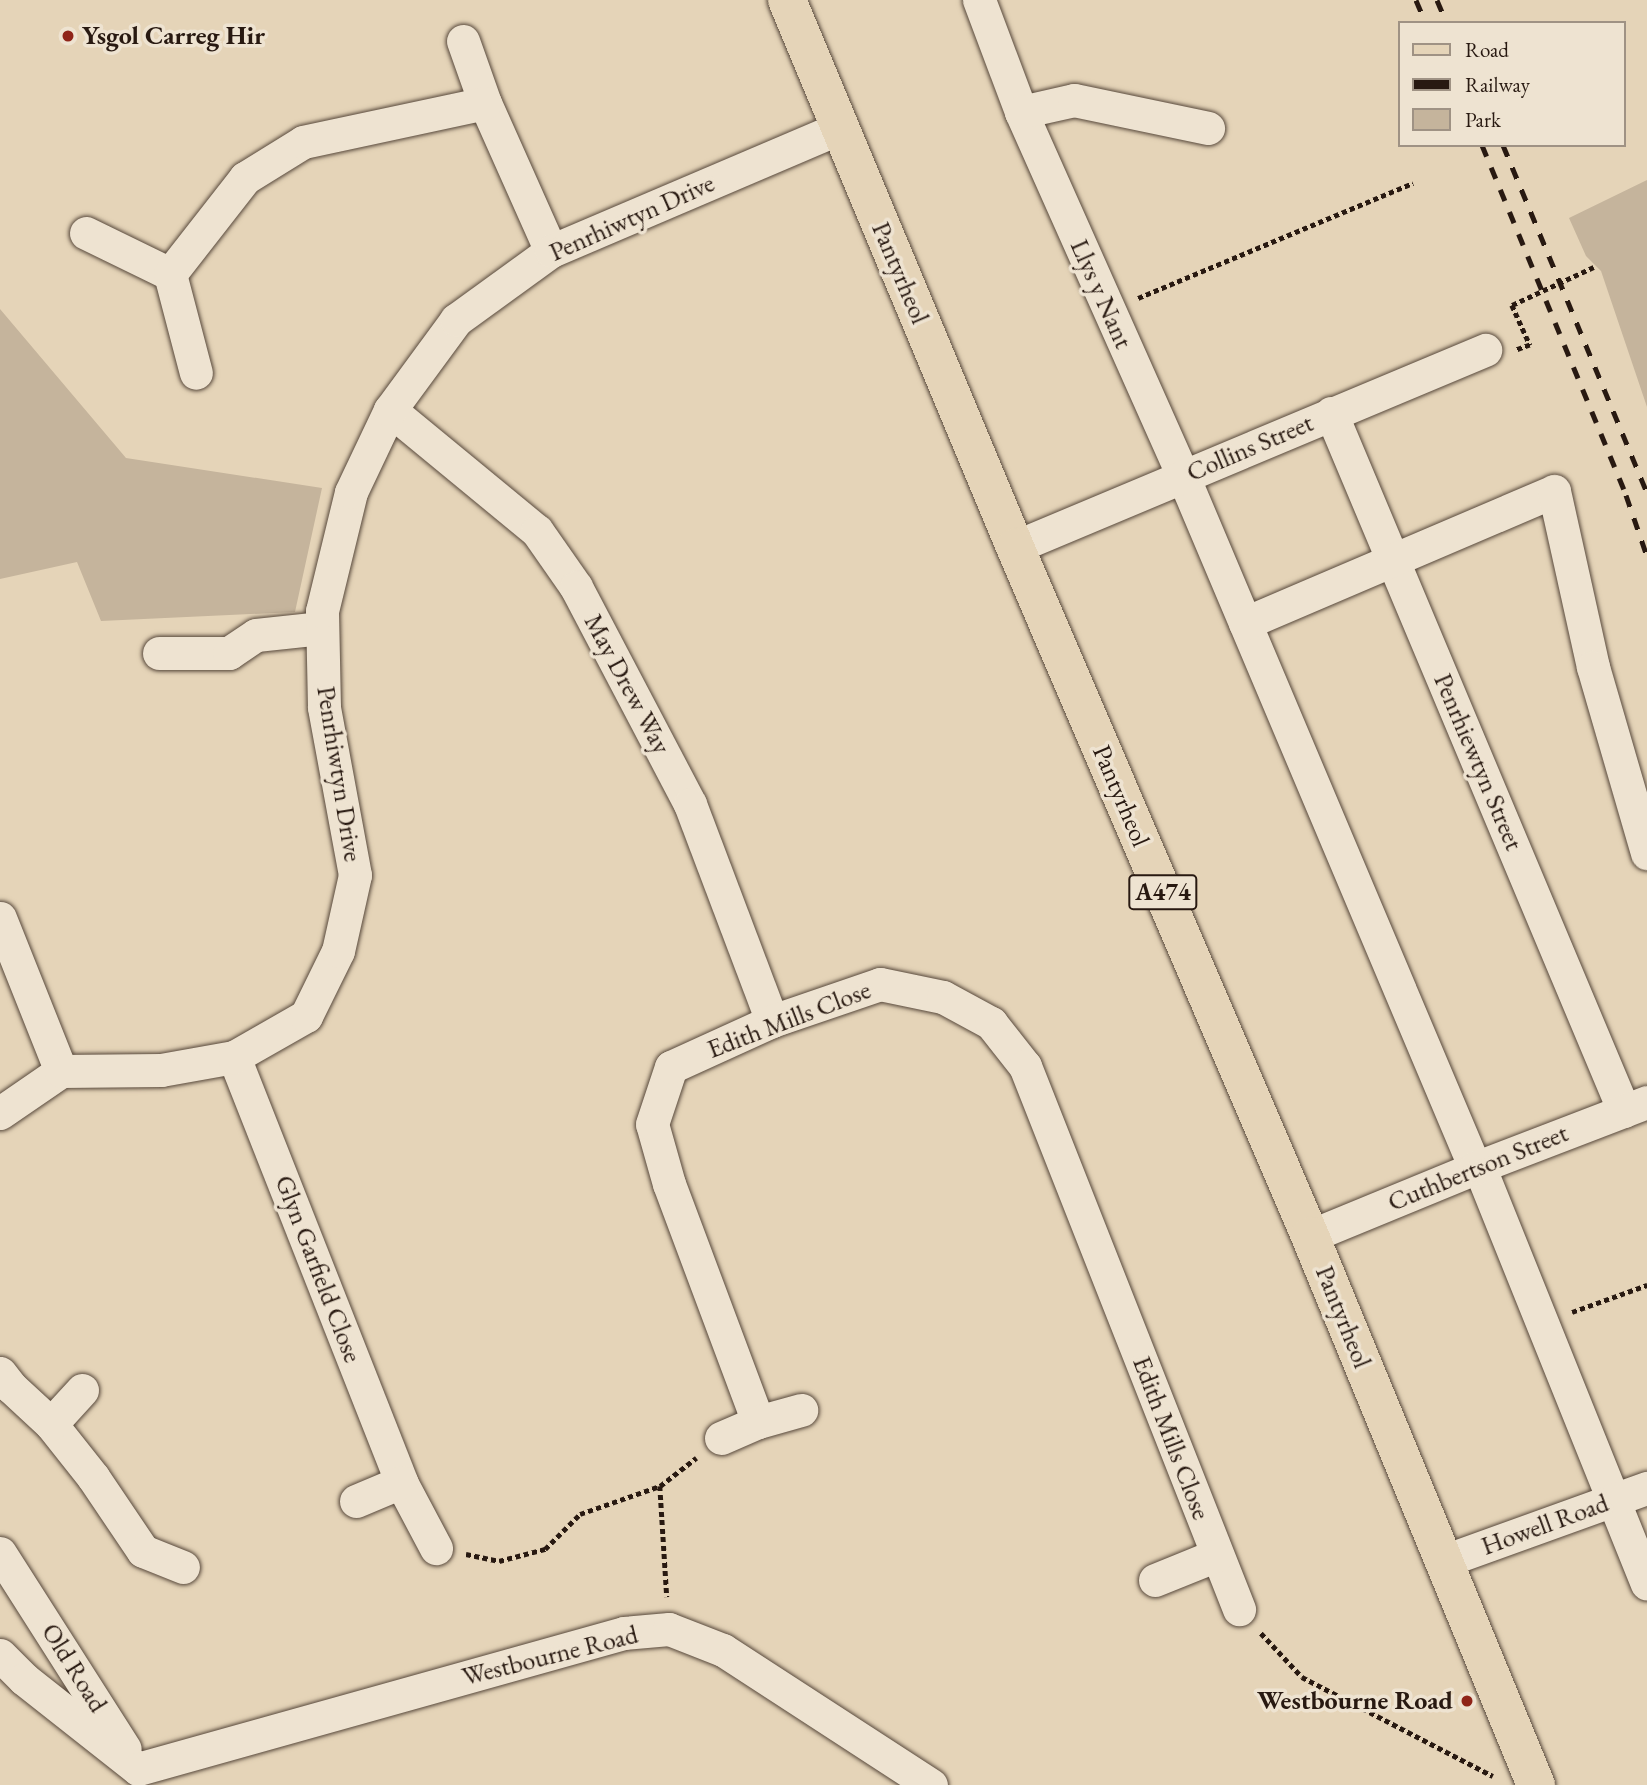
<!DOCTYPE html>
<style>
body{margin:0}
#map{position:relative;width:1647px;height:1785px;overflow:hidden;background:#e5d4b8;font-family:"EB Garamond",serif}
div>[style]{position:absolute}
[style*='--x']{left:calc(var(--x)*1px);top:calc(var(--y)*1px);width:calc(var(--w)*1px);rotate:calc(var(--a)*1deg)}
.green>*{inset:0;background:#c5b49c}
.path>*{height:4.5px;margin-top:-2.25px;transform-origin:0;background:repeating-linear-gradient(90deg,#281911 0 5px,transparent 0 8.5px)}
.roads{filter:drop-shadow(0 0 2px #57483b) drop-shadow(0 0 2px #57483b)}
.minor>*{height:33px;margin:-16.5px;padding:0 16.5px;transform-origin:16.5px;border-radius:16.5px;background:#eee3d1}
.major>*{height:38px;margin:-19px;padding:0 19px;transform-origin:19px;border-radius:19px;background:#e5d4b8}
.rail>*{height:5px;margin-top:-2.5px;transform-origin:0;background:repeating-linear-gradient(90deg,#281911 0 12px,transparent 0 24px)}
.path-bridge>*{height:4.5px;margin-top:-2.25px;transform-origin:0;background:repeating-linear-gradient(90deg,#281911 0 5px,transparent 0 8.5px)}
.dots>*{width:19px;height:19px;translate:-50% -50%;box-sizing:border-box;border:4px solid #eee3d1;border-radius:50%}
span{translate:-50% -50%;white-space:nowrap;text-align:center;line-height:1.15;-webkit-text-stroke:7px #eee3d1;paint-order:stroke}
.shield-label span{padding:2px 5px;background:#eee3d1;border:2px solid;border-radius:5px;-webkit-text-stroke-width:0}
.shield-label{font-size:24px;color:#281911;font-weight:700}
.poi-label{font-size:26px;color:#281911;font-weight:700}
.left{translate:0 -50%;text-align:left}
.right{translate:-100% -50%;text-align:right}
.street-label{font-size:26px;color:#281911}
.legend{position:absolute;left:1398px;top:21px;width:228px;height:126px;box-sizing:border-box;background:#eee3d1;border:2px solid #9f9284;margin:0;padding:9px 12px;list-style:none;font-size:21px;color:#281911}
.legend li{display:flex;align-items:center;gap:14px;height:35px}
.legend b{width:35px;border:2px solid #9f9284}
</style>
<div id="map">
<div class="green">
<i style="clip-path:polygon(1647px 180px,1647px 407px,1601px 271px,1586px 256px,1569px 218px)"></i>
<i style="clip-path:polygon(0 309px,126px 458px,322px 488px,295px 612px,101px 621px,77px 562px,0 579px)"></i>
</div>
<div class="path">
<i style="--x:1138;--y:298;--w:298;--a:-22.7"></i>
<i style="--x:1512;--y:305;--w:44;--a:65.8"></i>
<i style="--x:1530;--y:345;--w:15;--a:160"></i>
<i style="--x:1572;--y:1312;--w:80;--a:-19.8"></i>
<i style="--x:660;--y:1486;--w:111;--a:86.4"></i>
<i style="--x:466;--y:1554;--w:34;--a:12"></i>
<i style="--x:499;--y:1561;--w:48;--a:-14.6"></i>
<i style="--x:545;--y:1549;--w:49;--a:-45"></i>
<i style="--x:580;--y:1514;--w:85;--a:-19.3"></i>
<i style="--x:660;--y:1486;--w:46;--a:-37.9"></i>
<i style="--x:1261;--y:1633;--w:60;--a:47"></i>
<i style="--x:1302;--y:1677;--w:215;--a:27.4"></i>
</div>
<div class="roads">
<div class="minor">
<i style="--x:979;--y:0;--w:120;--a:69.4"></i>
<i style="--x:1021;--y:112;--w:398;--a:66"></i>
<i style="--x:1183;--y:476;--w:751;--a:67.12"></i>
<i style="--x:463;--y:41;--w:66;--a:70.5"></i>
<i style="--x:485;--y:103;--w:162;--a:66"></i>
<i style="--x:1021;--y:112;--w:54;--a:-12.8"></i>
<i style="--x:1074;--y:100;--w:137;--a:11.8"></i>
<i style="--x:86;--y:233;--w:93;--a:26"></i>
<i style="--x:170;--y:274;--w:102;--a:75.3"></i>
<i style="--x:170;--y:274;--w:122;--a:-52"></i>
<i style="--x:245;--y:178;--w:68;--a:-31.8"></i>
<i style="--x:303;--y:142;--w:186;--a:-12.1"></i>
<i style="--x:390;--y:410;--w:190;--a:39.5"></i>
<i style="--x:537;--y:531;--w:68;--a:55.1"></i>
<i style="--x:576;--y:587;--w:245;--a:62.3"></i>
<i style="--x:690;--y:804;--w:232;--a:69.3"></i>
<i style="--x:1331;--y:413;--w:757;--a:67.23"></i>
<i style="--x:1015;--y:547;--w:510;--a:-22.74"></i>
<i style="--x:1245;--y:623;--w:336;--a:-23.1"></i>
<i style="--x:1554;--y:491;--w:180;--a:77.5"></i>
<i style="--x:1593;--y:667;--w:194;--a:73.8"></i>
<i style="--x:159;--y:653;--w:70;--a:0"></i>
<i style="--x:229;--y:653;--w:32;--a:-34"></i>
<i style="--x:256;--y:635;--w:66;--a:-6.1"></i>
<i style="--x:0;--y:918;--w:165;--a:68.3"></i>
<i style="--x:234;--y:1057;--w:457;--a:68.5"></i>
<i style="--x:401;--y:1482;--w:75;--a:62.1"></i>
<i style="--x:0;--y:1113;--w:74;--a:-34.5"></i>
<i style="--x:61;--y:1071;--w:100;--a:-0.6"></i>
<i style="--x:161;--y:1070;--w:74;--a:-10.1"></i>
<i style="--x:234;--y:1057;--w:83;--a:-29.7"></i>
<i style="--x:306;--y:1016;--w:72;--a:-63.8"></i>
<i style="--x:338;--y:951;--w:78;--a:-77.4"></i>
<i style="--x:355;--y:875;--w:171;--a:-100.5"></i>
<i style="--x:324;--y:707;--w:96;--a:-91.2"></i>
<i style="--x:322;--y:611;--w:122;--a:-76.3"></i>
<i style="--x:351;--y:492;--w:91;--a:-64.6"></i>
<i style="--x:390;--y:410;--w:112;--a:-53.7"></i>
<i style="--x:456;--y:320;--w:117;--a:-36"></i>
<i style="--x:551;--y:251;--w:314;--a:-23.1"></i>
<i style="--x:1479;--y:1166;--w:450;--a:68.1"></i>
<i style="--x:1310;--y:1236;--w:178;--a:-22.4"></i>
<i style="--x:1475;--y:1168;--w:184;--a:-21"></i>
<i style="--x:0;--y:1373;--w:18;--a:52"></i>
<i style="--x:11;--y:1387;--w:54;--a:42.8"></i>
<i style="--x:51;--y:1424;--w:68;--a:51.6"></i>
<i style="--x:93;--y:1477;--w:89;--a:56"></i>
<i style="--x:143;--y:1551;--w:43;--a:21.8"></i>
<i style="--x:758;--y:1422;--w:254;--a:-110.5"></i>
<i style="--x:669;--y:1184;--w:62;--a:-105.8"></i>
<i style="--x:652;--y:1124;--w:60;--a:-71.6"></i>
<i style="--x:671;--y:1067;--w:111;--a:-24.5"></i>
<i style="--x:772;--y:1021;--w:114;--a:-18.9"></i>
<i style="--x:880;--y:984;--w:64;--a:11.7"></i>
<i style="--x:943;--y:997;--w:55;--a:28.4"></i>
<i style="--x:991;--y:1023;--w:55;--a:51.7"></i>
<i style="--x:1025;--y:1066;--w:584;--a:68.49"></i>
<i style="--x:51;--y:1424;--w:46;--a:-47.6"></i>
<i style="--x:721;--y:1438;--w:40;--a:-23.4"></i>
<i style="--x:758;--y:1422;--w:45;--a:-15.6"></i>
<i style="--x:356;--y:1501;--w:49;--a:-22.9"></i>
<i style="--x:0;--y:1553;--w:232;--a:57.5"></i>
<i style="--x:1444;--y:1561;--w:216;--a:-19.8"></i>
<i style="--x:1155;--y:1580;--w:67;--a:-22"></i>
<i style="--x:0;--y:1655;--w:34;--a:45"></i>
<i style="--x:24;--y:1679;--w:145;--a:38.3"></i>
<i style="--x:138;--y:1769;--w:505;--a:-15.63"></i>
<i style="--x:624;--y:1633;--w:45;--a:-5.1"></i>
<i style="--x:669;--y:1629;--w:58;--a:21.3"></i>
<i style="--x:723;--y:1650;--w:248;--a:33"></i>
</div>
<div class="major">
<i style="--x:787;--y:0;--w:593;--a:67.37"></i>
<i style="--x:1015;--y:547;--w:749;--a:66.82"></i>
<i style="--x:1310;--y:1236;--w:594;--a:67.63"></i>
</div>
</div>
<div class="rail">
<i style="--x:1416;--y:0;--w:25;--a:67"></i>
<i style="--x:1437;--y:0;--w:25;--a:67"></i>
<i style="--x:1482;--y:145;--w:378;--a:67.6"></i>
<i style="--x:1626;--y:495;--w:65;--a:71"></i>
<i style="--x:1503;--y:145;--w:376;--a:67.5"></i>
</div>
<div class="path-bridge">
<i style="--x:1512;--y:305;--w:90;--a:-24.9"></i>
</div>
<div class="dots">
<i style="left:68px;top:36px;background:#8f2418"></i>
<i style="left:1467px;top:1701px;background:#8f2418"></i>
</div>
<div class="shield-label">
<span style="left:1163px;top:892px">A474</span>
</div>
<div class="poi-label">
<span class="left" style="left:82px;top:36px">Ysgol Carreg Hir</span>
<span class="right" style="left:1453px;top:1701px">Westbourne Road</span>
</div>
<div class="street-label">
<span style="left:632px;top:218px;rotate:-24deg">Penrhiwtyn Drive</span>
<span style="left:900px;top:273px;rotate:67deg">Pantyrheol</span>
<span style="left:1101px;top:294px;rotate:66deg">Llys y Nant</span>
<span style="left:1250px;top:448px;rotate:-23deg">Collins Street</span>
<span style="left:627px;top:684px;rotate:62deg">May Drew Way</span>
<span style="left:1478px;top:762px;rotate:67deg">Penrhiewtyn Street</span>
<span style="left:339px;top:774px;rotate:81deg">Penrhiwtyn Drive</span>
<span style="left:1121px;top:796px;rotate:67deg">Pantyrheol</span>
<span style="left:789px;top:1020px;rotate:-21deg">Edith Mills Close</span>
<span style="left:1478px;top:1168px;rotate:-22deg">Cuthbertson Street</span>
<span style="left:318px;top:1269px;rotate:69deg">Glyn Garfield Close</span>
<span style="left:1343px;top:1317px;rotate:68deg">Pantyrheol</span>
<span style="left:1171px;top:1438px;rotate:69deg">Edith Mills Close</span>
<span style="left:1545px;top:1525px;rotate:-20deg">Howell Road</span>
<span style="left:550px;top:1656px;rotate:-14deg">Westbourne Road</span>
<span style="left:74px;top:1668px;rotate:58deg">Old Road</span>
</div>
<ul class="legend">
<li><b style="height:9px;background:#e5d4b8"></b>Road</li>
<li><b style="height:9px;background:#281911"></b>Railway</li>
<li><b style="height:19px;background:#c5b49c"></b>Park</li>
</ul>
</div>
